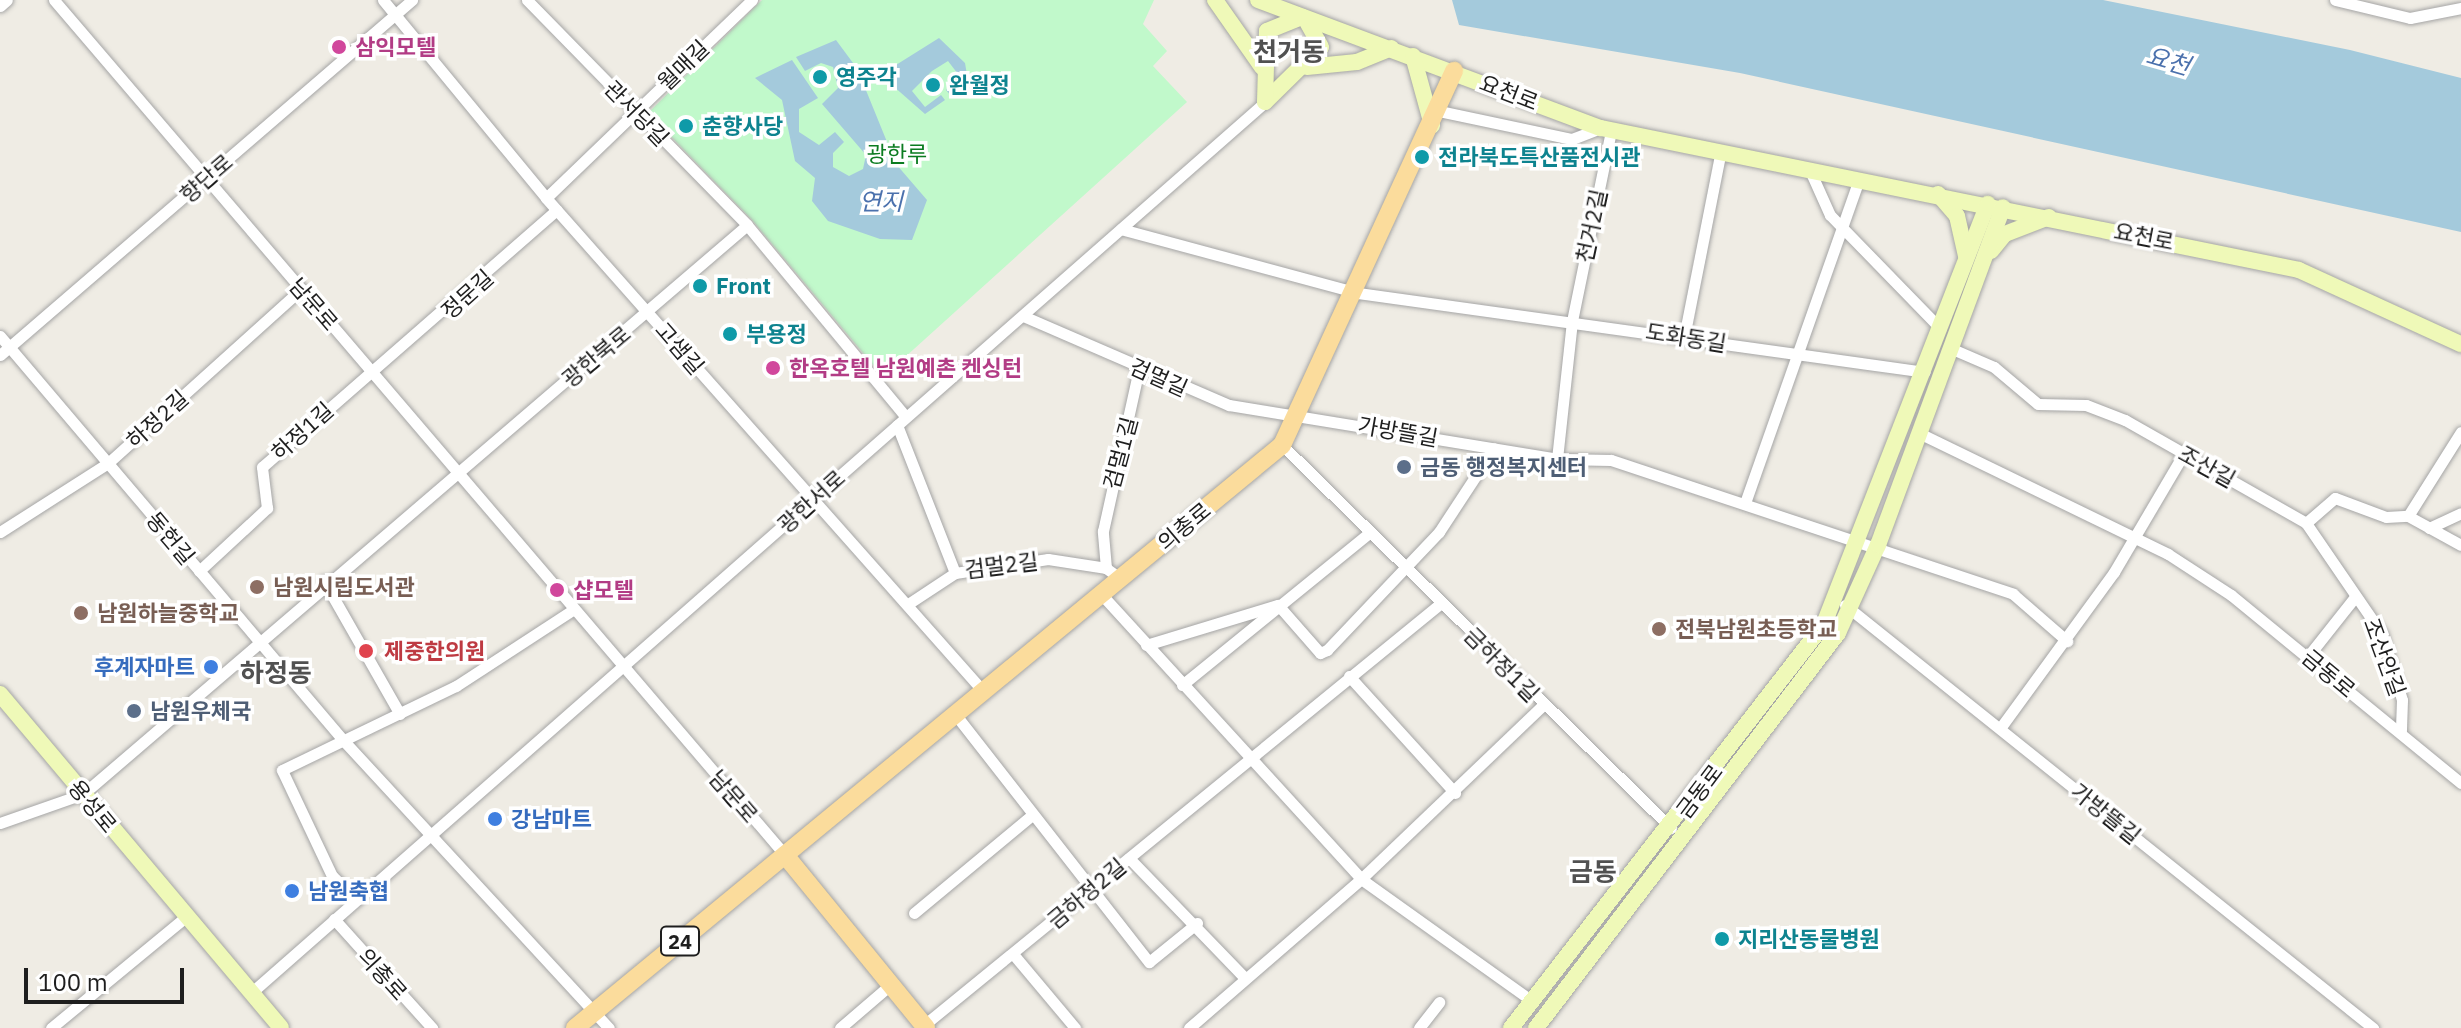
<!DOCTYPE html>
<meta charset="utf-8">
<style>
body{margin:0}
#map{position:relative;width:2461px;height:1028px;overflow:hidden;background:#efece4;font-family:"IBM Plex Sans","Noto Sans KR",sans-serif}
div>[style]{position:absolute}
[style*='--x']{left:calc(var(--x)*1px);top:calc(var(--y)*1px);width:calc(var(--w)*1px);rotate:calc(var(--a)*1deg)}
.park>*{inset:0;background:#c1f9cb}
.water>*{inset:0;background:#a4cadc}
.roads{filter:drop-shadow(0 0 2px #a5a5a5) drop-shadow(0 0 2px #a5a5a5)}
.street>*{height:11px;margin:-5.5px;padding:0 5.5px;transform-origin:5.5px;border-radius:5.5px;background:#fff}
.secondary>*{height:16px;margin:-8px;padding:0 8px;transform-origin:8px;border-radius:8px;background:#eff9b8}
.primary>*{height:18px;margin:-9px;padding:0 9px;transform-origin:9px;border-radius:9px;background:#fbdc9c}
.dots>*{width:22px;height:22px;translate:-50% -50%;box-sizing:border-box;border:4px solid #fff;border-radius:50%}
span{translate:-50% -50%;white-space:nowrap;text-align:center;line-height:1.15;-webkit-text-stroke:7px #fff;paint-order:stroke}
.shield-label span{padding:2px 6px;background:#fff;border:2px solid;border-radius:6px;-webkit-text-stroke-width:0}
.shield-label{font-size:20px;color:#1e1e1e;font-weight:700}
.hotel-label{font-size:22px;color:#b23c85;font-weight:700}
.left{translate:0 -50%;text-align:left}
.street-label{font-size:22px;color:#1e1e1e}
.culture-label{font-size:22px;color:#0d838f;font-weight:700}
.park-label{font-size:22px;color:#0c7c21}
.service-label{font-size:22px;color:#4e5e75;font-weight:700}
.education-label{font-size:22px;color:#785e54;font-weight:700}
.health-label{font-size:22px;color:#be3a42;font-weight:700}
.shop-label{font-size:22px;color:#366cbe;font-weight:700}
.right{translate:-100% -50%;text-align:right}
.water-label{font-size:24px;color:#4b71ad;font-style:italic}
.quarter-label{font-size:26px;color:#515151;font-weight:700}
.scale{position:absolute;left:24px;top:968px;width:160px;height:36px;box-sizing:border-box;border:4px solid #1e1e1e;border-top:0;padding-left:10px;font-size:24px;line-height:28px;white-space:nowrap;color:#1e1e1e;-webkit-text-stroke:6px #fff;paint-order:stroke}
</style>
<div id="map">
<div class="park">
<i style="clip-path:polygon(762px 0,1154px 0,1143px 24px,1167px 51px,1153px 66px,1187px 102px,883px 377px,752px 220px,648px 113px)"></i>
</div>
<div class="water">
<i style="clip-path:polygon(1452px 0,2103px 0,2350px 50px,2461px 78px,2461px 232px,1740px 73px,1459px 25px)"></i>
<i style="clip-path:polygon(939px 38px,965px 63px,968px 81px,951px 96px,946px 90px,961px 78px,948px 61px,932px 71px,912px 91px,925px 107px,941px 95px,945px 100px,925px 114px,892px 85px,861px 78px,896px 164px,927px 200px,912px 240px,880px 239px,828px 221px,812px 201px,815px 178px,795px 161px,782px 100px,755px 78px,792px 60px,818px 98px,799px 109px,799px 132px,819px 145px,835px 132px,844px 142px,833px 153px,833px 167px,849px 176px,863px 169px,866px 155px,822px 104px,838px 88px,833px 67px,821px 63px,805px 71px,796px 57px,836px 40px,856px 67px,880px 75px)"></i>
</div>
<div class="roads">
<div class="street">
<i style="--x:54;--y:0;--w:1125;--a:49.47"></i>
<i style="--x:383;--y:0;--w:256;--a:50.5"></i>
<i style="--x:546;--y:198;--w:659;--a:48.45"></i>
<i style="--x:527;--y:0;--w:315;--a:45.6"></i>
<i style="--x:2335;--y:0;--w:77;--a:13.5"></i>
<i style="--x:2410;--y:18;--w:52;--a:-11.1"></i>
<i style="--x:0;--y:6;--w:9;--a:-41"></i>
<i style="--x:1439;--y:111;--w:136;--a:11.9"></i>
<i style="--x:1572;--y:139;--w:31;--a:-21"></i>
<i style="--x:1812;--y:175;--w:44;--a:65.8"></i>
<i style="--x:1830;--y:215;--w:158;--a:45.8"></i>
<i style="--x:546;--y:198;--w:286;--a:-43.9"></i>
<i style="--x:1121;--y:229;--w:245;--a:15.1"></i>
<i style="--x:1358;--y:293;--w:572;--a:7.93"></i>
<i style="--x:1023;--y:316;--w:224;--a:23.4"></i>
<i style="--x:1229;--y:405;--w:332;--a:9.3"></i>
<i style="--x:1557;--y:459;--w:54;--a:1.1"></i>
<i style="--x:1611;--y:460;--w:424;--a:18.4"></i>
<i style="--x:2013;--y:594;--w:72;--a:41"></i>
<i style="--x:0;--y:336;--w:530;--a:49.67"></i>
<i style="--x:343;--y:740;--w:392;--a:47.3"></i>
<i style="--x:1684;--y:337;--w:186;--a:-78.8"></i>
<i style="--x:1950;--y:348;--w:48;--a:23.4"></i>
<i style="--x:1994;--y:367;--w:57;--a:40.1"></i>
<i style="--x:2038;--y:404;--w:48;--a:1.2"></i>
<i style="--x:2086;--y:405;--w:42;--a:21"></i>
<i style="--x:2125;--y:420;--w:208;--a:29.6"></i>
<i style="--x:2306;--y:523;--w:135;--a:55.6"></i>
<i style="--x:2382;--y:634;--w:69;--a:73.1"></i>
<i style="--x:2402;--y:700;--w:33;--a:92"></i>
<i style="--x:0;--y:355;--w:544;--a:-40.75"></i>
<i style="--x:897;--y:425;--w:159;--a:68.6"></i>
<i style="--x:1919;--y:433;--w:277;--a:25.9"></i>
<i style="--x:2168;--y:554;--w:75;--a:33.1"></i>
<i style="--x:2231;--y:595;--w:297;--a:39.3"></i>
<i style="--x:1282;--y:445;--w:546;--a:44.55"></i>
<i style="--x:1557;--y:459;--w:139;--a:-83.8"></i>
<i style="--x:1572;--y:321;--w:194;--a:-78.4"></i>
<i style="--x:1745;--y:503;--w:340;--a:-70.6"></i>
<i style="--x:2408;--y:516;--w:99;--a:-57.8"></i>
<i style="--x:2306;--y:523;--w:38;--a:-41"></i>
<i style="--x:2335;--y:498;--w:54;--a:20.4"></i>
<i style="--x:2386;--y:517;--w:22;--a:-3"></i>
<i style="--x:2408;--y:516;--w:60;--a:28.7"></i>
<i style="--x:2429;--y:528;--w:35;--a:-25"></i>
<i style="--x:0;--y:532;--w:128;--a:-32.6"></i>
<i style="--x:108;--y:463;--w:260;--a:-42"></i>
<i style="--x:199;--y:571;--w:93;--a:-42.8"></i>
<i style="--x:267;--y:508;--w:41;--a:-97"></i>
<i style="--x:262;--y:467;--w:391;--a:-41.1"></i>
<i style="--x:1121;--y:579;--w:19;--a:-144"></i>
<i style="--x:1106;--y:568;--w:37;--a:-95"></i>
<i style="--x:1103;--y:531;--w:166;--a:-77.5"></i>
<i style="--x:324;--y:581;--w:153;--a:60.3"></i>
<i style="--x:1102;--y:595;--w:384;--a:47.6"></i>
<i style="--x:1361;--y:879;--w:210;--a:35.5"></i>
<i style="--x:908;--y:604;--w:56;--a:-33.4"></i>
<i style="--x:955;--y:573;--w:94;--a:-8.6"></i>
<i style="--x:1048;--y:559;--w:59;--a:8.8"></i>
<i style="--x:1845;--y:605;--w:677;--a:38.7"></i>
<i style="--x:1146;--y:645;--w:138;--a:-16.9"></i>
<i style="--x:1278;--y:605;--w:64;--a:48.8"></i>
<i style="--x:1320;--y:653;--w:8;--a:-23"></i>
<i style="--x:1327;--y:650;--w:163;--a:-46.5"></i>
<i style="--x:1439;--y:532;--w:100;--a:-56.8"></i>
<i style="--x:2309;--y:655;--w:74;--a:-51.6"></i>
<i style="--x:1349;--y:676;--w:158;--a:47.8"></i>
<i style="--x:1182;--y:685;--w:241;--a:-39.1"></i>
<i style="--x:955;--y:714;--w:315;--a:52"></i>
<i style="--x:1149;--y:962;--w:62;--a:-39.1"></i>
<i style="--x:2001;--y:727;--w:192;--a:-53.9"></i>
<i style="--x:2114;--y:572;--w:138;--a:-59.5"></i>
<i style="--x:0;--y:823;--w:88;--a:-19.3"></i>
<i style="--x:83;--y:794;--w:874;--a:-40.59"></i>
<i style="--x:747;--y:225;--w:249;--a:50.4"></i>
<i style="--x:1129;--y:858;--w:167;--a:46"></i>
<i style="--x:356;--y:899;--w:33;--a:-136"></i>
<i style="--x:332;--y:876;--w:117;--a:-115.3"></i>
<i style="--x:282;--y:770;--w:193;--a:-25.8"></i>
<i style="--x:456;--y:686;--w:141;--a:-33.1"></i>
<i style="--x:914;--y:913;--w:153;--a:-39.7"></i>
<i style="--x:334;--y:919;--w:147;--a:48"></i>
<i style="--x:1013;--y:954;--w:97;--a:50"></i>
<i style="--x:252;--y:992;--w:1348;--a:-41.3"></i>
<i style="--x:924;--y:1025;--w:667;--a:-39.22"></i>
<i style="--x:51;--y:1028;--w:176;--a:-39.5"></i>
<i style="--x:840;--y:1028;--w:66;--a:-40.7"></i>
<i style="--x:1189;--y:1028;--w:228;--a:-40.9"></i>
<i style="--x:1361;--y:879;--w:252;--a:-43.7"></i>
<i style="--x:1419;--y:1028;--w:33;--a:-52"></i>
</div>
<div class="secondary">
<i style="--x:1215;--y:0;--w:82;--a:55"></i>
<i style="--x:1258;--y:0;--w:366;--a:20.5"></i>
<i style="--x:1601;--y:128;--w:712;--a:11.5"></i>
<i style="--x:2299;--y:270;--w:178;--a:24.6"></i>
<i style="--x:1413;--y:56;--w:72;--a:74.6"></i>
<i style="--x:1307;--y:67;--w:50;--a:-5.7"></i>
<i style="--x:1357;--y:62;--w:37;--a:-22"></i>
<i style="--x:1265;--y:102;--w:78;--a:-44.5"></i>
<i style="--x:1321;--y:47;--w:33;--a:-119"></i>
<i style="--x:1265;--y:102;--w:71;--a:-88.4"></i>
<i style="--x:1267;--y:31;--w:38;--a:-22"></i>
<i style="--x:1938;--y:194;--w:29;--a:49"></i>
<i style="--x:1957;--y:216;--w:41;--a:77.3"></i>
<i style="--x:1991;--y:251;--w:22;--a:-51"></i>
<i style="--x:2005;--y:234;--w:47;--a:-21.1"></i>
<i style="--x:0;--y:694;--w:436;--a:49.9"></i>
<i style="--x:1511;--y:1028;--w:511;--a:-52.23"></i>
<i style="--x:1824;--y:624;--w:451;--a:-68.7"></i>
<i style="--x:1536;--y:1028;--w:497;--a:-52.6"></i>
<i style="--x:1838;--y:633;--w:97;--a:-65.6"></i>
<i style="--x:1878;--y:545;--w:360;--a:-69.7"></i>
</div>
<div class="primary">
<i style="--x:785;--y:855;--w:223;--a:50.8"></i>
<i style="--x:575;--y:1028;--w:916;--a:-39.51"></i>
<i style="--x:1282;--y:445;--w:412;--a:-65.3"></i>
</div>
</div>
<div class="dots">
<i style="left:339px;top:47px;background:#d1479c"></i>
<i style="left:820px;top:77px;background:#0f9aa8"></i>
<i style="left:933px;top:85px;background:#0f9aa8"></i>
<i style="left:686px;top:126px;background:#0f9aa8"></i>
<i style="left:1422px;top:157px;background:#0f9aa8"></i>
<i style="left:700px;top:286px;background:#0f9aa8"></i>
<i style="left:730px;top:334px;background:#0f9aa8"></i>
<i style="left:773px;top:368px;background:#d1479c"></i>
<i style="left:1404px;top:467px;background:#5c6f8a"></i>
<i style="left:257px;top:587px;background:#8d6e63"></i>
<i style="left:557px;top:590px;background:#d1479c"></i>
<i style="left:81px;top:613px;background:#8d6e63"></i>
<i style="left:1659px;top:629px;background:#8d6e63"></i>
<i style="left:366px;top:651px;background:#e0444e"></i>
<i style="left:211px;top:667px;background:#3f7fe0"></i>
<i style="left:134px;top:711px;background:#5c6f8a"></i>
<i style="left:495px;top:819px;background:#3f7fe0"></i>
<i style="left:292px;top:891px;background:#3f7fe0"></i>
<i style="left:1722px;top:939px;background:#0f9aa8"></i>
</div>
<div class="shield-label">
<span style="left:680px;top:941px">24</span>
</div>
<div class="hotel-label">
<span class="left" style="left:355px;top:47px">삼익모텔</span>
<span class="left" style="left:789px;top:368px">한옥호텔 남원예촌 켄싱턴</span>
<span class="left" style="left:573px;top:590px">샵모텔</span>
</div>
<div class="street-label">
<span style="left:683px;top:65px;rotate:-44deg">월매길</span>
<span style="left:1509px;top:92px;rotate:21deg">요천로</span>
<span style="left:637px;top:113px;rotate:46deg">관서당길</span>
<span style="left:206px;top:178px;rotate:-41deg">향단로</span>
<span style="left:1591px;top:226px;rotate:-78deg">천거2길</span>
<span style="left:2144px;top:236px;rotate:11deg">요천로</span>
<span style="left:467px;top:294px;rotate:-42deg">정문길</span>
<span style="left:314px;top:304px;rotate:49deg">남문로</span>
<span style="left:1686px;top:337px;rotate:9deg">도화동길</span>
<span style="left:680px;top:348px;rotate:49deg">고샘길</span>
<span style="left:596px;top:356px;rotate:-40deg">광한북로</span>
<span style="left:1159px;top:377px;rotate:24deg">검멀길</span>
<span style="left:157px;top:419px;rotate:-42deg">하정2길</span>
<span style="left:302px;top:431px;rotate:-42deg">하정1길</span>
<span style="left:1398px;top:431px;rotate:10deg">가방뜰길</span>
<span style="left:1120px;top:453px;rotate:-75deg">검멀1길</span>
<span style="left:2207px;top:466px;rotate:29deg">조산길</span>
<span style="left:811px;top:501px;rotate:-42deg">광한서로</span>
<span style="left:1184px;top:526px;rotate:-40deg">의총로</span>
<span style="left:171px;top:538px;rotate:50deg">동헌길</span>
<span style="left:1001px;top:565px;rotate:-7deg">검멀2길</span>
<span style="left:2385px;top:657px;rotate:70deg">조산안길</span>
<span style="left:1502px;top:664px;rotate:45deg">금하정1길</span>
<span style="left:2329px;top:673px;rotate:40deg">금동로</span>
<span style="left:1699px;top:791px;rotate:-53deg">금동로</span>
<span style="left:734px;top:796px;rotate:49deg">남문로</span>
<span style="left:93px;top:806px;rotate:50deg">용성로</span>
<span style="left:2106px;top:813px;rotate:39deg">가방뜰길</span>
<span style="left:1086px;top:893px;rotate:-40deg">금하정2길</span>
<span style="left:383px;top:974px;rotate:48deg">의총로</span>
</div>
<div class="culture-label">
<span class="left" style="left:836px;top:77px">영주각</span>
<span class="left" style="left:949px;top:85px">완월정</span>
<span class="left" style="left:702px;top:126px">춘향사당</span>
<span class="left" style="left:1438px;top:157px">전라북도특산품전시관</span>
<span class="left" style="left:716px;top:286px">Front</span>
<span class="left" style="left:746px;top:334px">부용정</span>
<span class="left" style="left:1738px;top:939px">지리산동물병원</span>
</div>
<div class="park-label">
<span style="left:897px;top:154px">광한루</span>
</div>
<div class="service-label">
<span class="left" style="left:1420px;top:467px">금동 행정복지센터</span>
<span class="left" style="left:150px;top:711px">남원우체국</span>
</div>
<div class="education-label">
<span class="left" style="left:273px;top:587px">남원시립도서관</span>
<span class="left" style="left:97px;top:613px">남원하늘중학교</span>
<span class="left" style="left:1675px;top:629px">전북남원초등학교</span>
</div>
<div class="health-label">
<span class="left" style="left:384px;top:651px">제중한의원</span>
</div>
<div class="shop-label">
<span class="right" style="left:195px;top:667px">후계자마트</span>
<span class="left" style="left:511px;top:819px">강남마트</span>
<span class="left" style="left:308px;top:891px">남원축협</span>
</div>
<div class="water-label">
<span style="left:2168px;top:61px;rotate:16deg">요천</span>
<span style="left:881px;top:202px">연지</span>
</div>
<div class="quarter-label">
<span style="left:1289px;top:52px">천거동</span>
<span style="left:276px;top:673px">하정동</span>
<span style="left:1593px;top:872px">금동</span>
</div>
<div class="scale">100 m</div>
</div>
